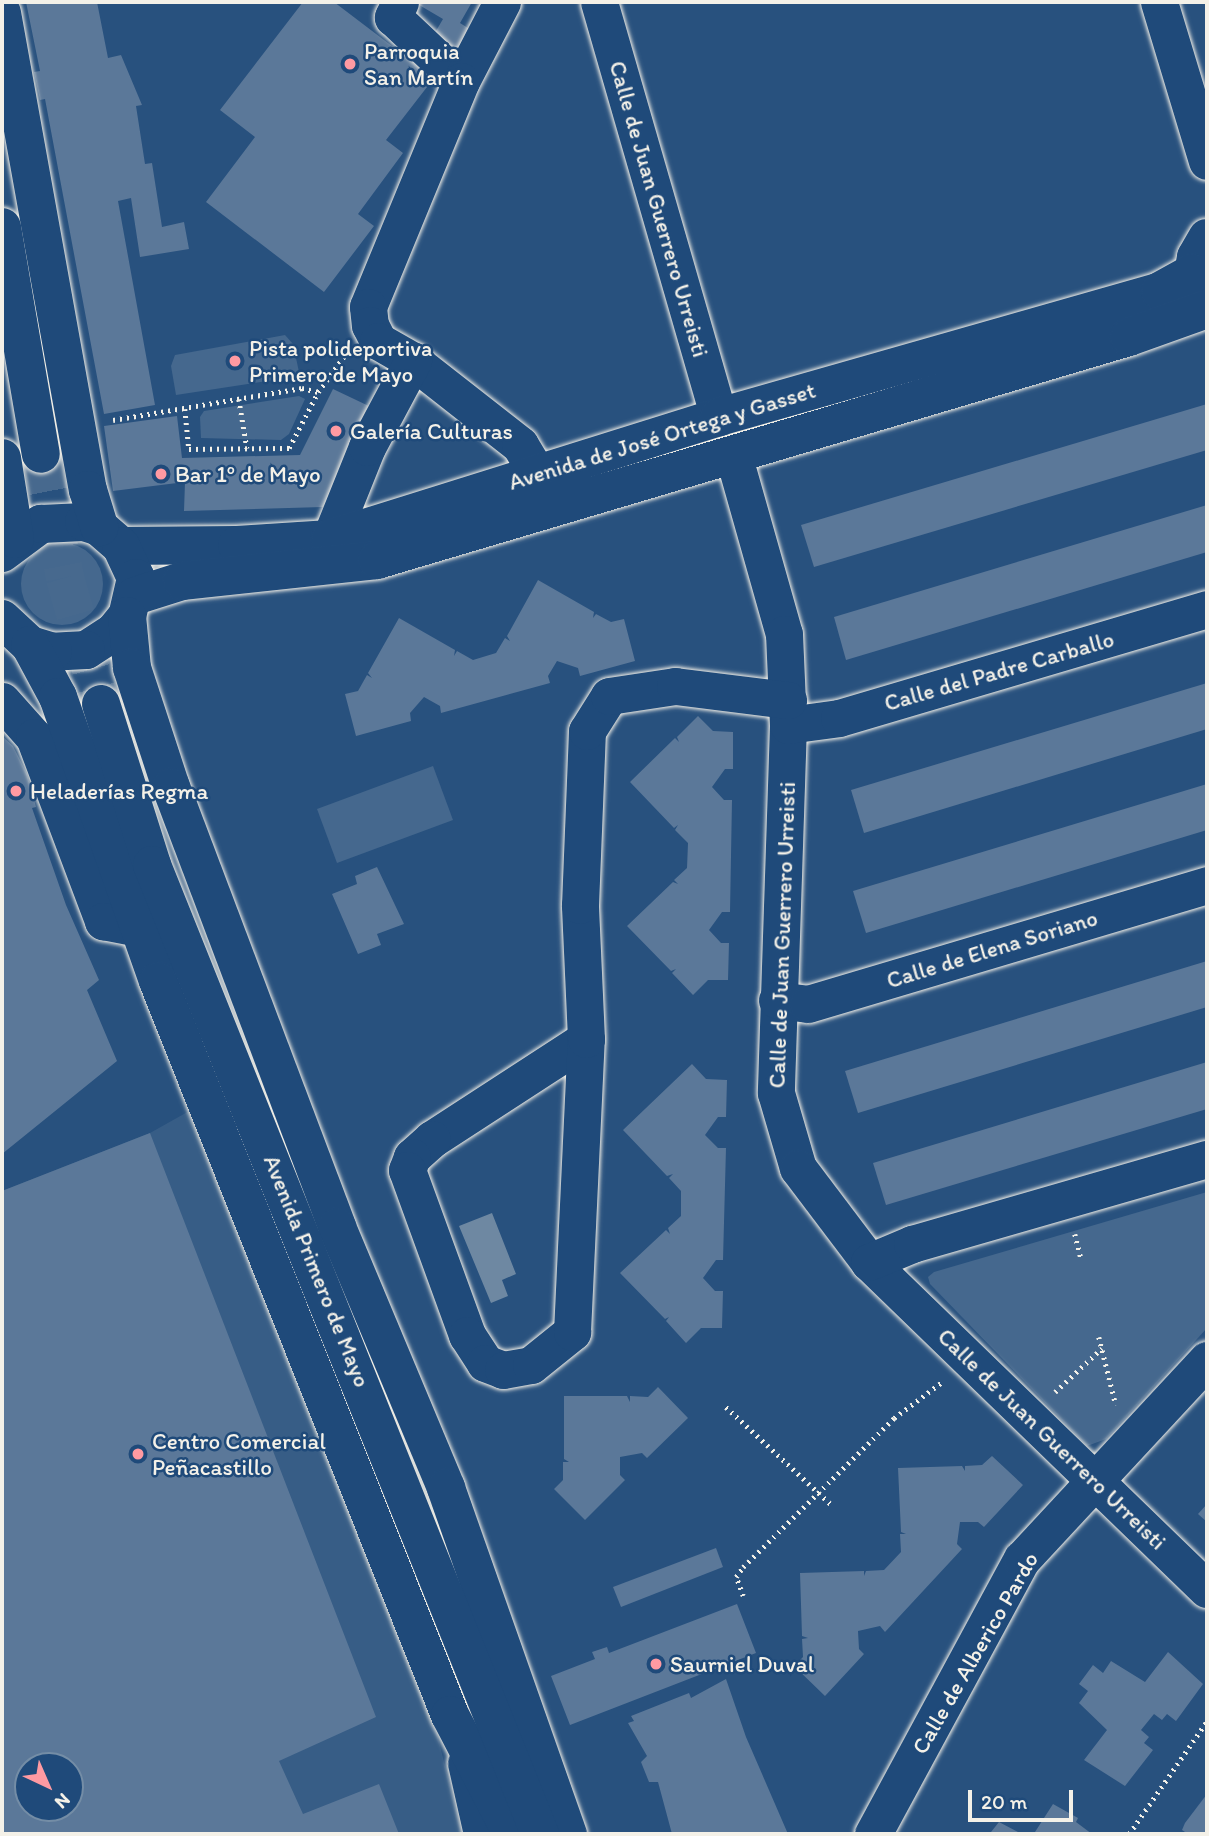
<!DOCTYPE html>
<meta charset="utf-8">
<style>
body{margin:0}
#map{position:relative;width:1209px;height:1836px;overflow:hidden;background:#28517e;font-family:Itim,sans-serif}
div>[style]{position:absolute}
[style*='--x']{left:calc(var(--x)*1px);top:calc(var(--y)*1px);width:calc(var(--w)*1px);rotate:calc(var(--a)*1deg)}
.built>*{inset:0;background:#375d86}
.green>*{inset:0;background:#45688e}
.round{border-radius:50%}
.water>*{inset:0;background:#6e88a2}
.building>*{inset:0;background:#5b7899}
.highway-tunnel>*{height:38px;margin-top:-19px;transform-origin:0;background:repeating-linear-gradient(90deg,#47698e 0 38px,transparent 0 57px)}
.path>*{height:4.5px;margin-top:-2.25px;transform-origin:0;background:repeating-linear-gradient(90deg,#f4f1e8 0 2px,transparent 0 7px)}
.roads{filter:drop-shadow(0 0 2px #f4f1e8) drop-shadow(0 0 2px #f4f1e8)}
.minor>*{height:37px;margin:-18.5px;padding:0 18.5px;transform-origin:18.5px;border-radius:18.5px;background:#1f4a7a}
.major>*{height:38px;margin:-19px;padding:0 19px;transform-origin:19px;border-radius:19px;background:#1f4a7a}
.highway>*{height:38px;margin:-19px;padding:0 19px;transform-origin:19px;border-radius:19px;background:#1f4a7a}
.dots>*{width:19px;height:19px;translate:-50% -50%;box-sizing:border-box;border:4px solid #1f4a7a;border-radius:50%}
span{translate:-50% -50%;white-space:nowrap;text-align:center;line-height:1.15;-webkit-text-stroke:5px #1f4a7a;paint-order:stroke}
.poi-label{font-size:23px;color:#f4f1e8}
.left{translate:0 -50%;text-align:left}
.street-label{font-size:23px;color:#f4f1e8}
.frame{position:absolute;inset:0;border:4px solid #f4f1e8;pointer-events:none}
.north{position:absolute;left:14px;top:1752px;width:70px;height:70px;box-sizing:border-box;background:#1f4a7a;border:2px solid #748da6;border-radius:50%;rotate:136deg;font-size:19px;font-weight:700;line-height:28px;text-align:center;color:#f4f1e8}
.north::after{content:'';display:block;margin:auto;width:24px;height:32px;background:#ff9aa2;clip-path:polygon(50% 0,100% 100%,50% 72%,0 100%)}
.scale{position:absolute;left:968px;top:1790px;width:105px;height:32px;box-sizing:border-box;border:4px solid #f4f1e8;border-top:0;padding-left:9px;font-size:21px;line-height:24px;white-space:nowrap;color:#f4f1e8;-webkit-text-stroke:5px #1f4a7a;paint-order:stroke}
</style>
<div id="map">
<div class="built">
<i style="clip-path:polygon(evenodd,191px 1110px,437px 1734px,462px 1834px,2px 1834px,2px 1191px,150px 1133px,191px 1110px,28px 1766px,70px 1766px,70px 1808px,28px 1808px,28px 1766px)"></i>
</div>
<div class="green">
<i style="clip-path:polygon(285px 335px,293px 344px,299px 372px,294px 377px,176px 395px,171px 366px,175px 355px)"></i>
<i style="clip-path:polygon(299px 396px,305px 399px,289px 434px,281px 440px,201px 438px,200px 417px,204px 411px)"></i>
<i class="round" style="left:21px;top:543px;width:82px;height:82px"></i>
<i style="clip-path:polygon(433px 766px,453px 820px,337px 863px,317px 809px)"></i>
<i style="clip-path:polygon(1207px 1192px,1207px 1328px,1106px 1439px,1087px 1446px,930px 1284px,928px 1277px,934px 1272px)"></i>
</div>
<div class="water">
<i style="clip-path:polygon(492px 1213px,516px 1274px,502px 1280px,508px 1296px,491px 1303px,459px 1226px)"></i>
</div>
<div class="building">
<i style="clip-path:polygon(26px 2px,97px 2px,108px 58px,121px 55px,142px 105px,136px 106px,145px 164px,152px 163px,162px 227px,184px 222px,189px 249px,140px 257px,131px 198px,118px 201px,155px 405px,104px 414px,45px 99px,40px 100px,34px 72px,40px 71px)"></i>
<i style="clip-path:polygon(303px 2px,334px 2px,434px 78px,386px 140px,403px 153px,358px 214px,374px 226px,324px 292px,206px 202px,255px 137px,220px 110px)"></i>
<i style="clip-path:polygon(414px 2px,472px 2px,460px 23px,471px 30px,452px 64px,433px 36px,443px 19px)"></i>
<i style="clip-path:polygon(333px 389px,373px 408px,323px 507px,184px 511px,185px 482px,113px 491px,104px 426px,177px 416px,182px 458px,300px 455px)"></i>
<i style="clip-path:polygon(1207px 404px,1207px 450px,814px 567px,801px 525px)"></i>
<i style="clip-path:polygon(1207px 505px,1207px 552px,846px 660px,834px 617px)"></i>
<i style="clip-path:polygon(538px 580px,594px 612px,593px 618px,596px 614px,611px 622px,624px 619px,635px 661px,580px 676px,578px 668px,557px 661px,548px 676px,550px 683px,441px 713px,440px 706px,424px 697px,410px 713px,411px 721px,356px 736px,345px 694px,358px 691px,367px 675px,372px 678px,368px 673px,399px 618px,455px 650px,454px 656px,457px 651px,473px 660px,496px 653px,505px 638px,510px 641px,507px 636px)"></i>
<i style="clip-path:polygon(1207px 683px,1207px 729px,864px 833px,851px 790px)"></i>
<i style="clip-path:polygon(698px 716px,713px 731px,733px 732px,733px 769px,725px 769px,712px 787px,724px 800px,732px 800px,730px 912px,722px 912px,709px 930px,721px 943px,729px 943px,728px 980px,708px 980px,693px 995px,672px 973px,676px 969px,671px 971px,627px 926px,673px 882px,678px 884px,674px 880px,687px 868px,688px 843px,675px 830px,678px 825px,674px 828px,630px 782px,675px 738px,679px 742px,677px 737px)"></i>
<i style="clip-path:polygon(2px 736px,13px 746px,27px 774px,36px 807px,32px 808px,66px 905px,99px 980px,87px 990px,117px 1061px,2px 1154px)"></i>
<i style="clip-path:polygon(1207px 784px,1207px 830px,866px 933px,853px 891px)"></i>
<i style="clip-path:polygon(377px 867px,404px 924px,377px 934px,381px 945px,358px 954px,332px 894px,357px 884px,355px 876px)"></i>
<i style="clip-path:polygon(1207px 961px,1207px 1007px,858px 1113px,845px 1071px)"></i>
<i style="clip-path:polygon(1207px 1062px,1207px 1109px,886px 1205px,873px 1163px)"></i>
<i style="clip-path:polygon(692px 1064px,706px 1079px,727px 1080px,726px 1117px,718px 1117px,705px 1135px,718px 1148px,726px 1148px,723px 1260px,716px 1260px,703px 1278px,715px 1291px,723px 1291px,722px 1328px,701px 1328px,686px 1343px,666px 1321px,669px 1317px,665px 1319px,620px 1273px,666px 1230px,670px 1234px,668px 1228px,681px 1216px,681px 1191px,669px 1178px,673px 1174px,667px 1176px,623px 1130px)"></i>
<i style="clip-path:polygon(evenodd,150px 1133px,376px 1717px,279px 1761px,303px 1814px,379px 1784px,399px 1834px,2px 1834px,2px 1191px,150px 1133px,28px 1766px,70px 1766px,70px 1808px,28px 1808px,28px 1766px)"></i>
<i style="clip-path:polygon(658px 1387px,688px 1418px,647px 1458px,642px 1453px,620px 1457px,620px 1475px,625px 1480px,585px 1520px,554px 1489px,563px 1480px,563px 1462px,569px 1462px,564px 1459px,564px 1396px,627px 1396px,630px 1402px,630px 1396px,648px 1397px)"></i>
<i style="clip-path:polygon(992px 1456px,1023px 1485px,984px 1527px,978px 1522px,960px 1522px,957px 1544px,962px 1549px,885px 1632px,880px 1626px,858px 1631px,859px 1649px,864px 1654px,825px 1696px,794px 1666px,803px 1657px,802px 1639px,808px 1638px,802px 1636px,800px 1573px,864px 1571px,864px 1576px,866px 1571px,884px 1570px,901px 1552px,900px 1534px,906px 1534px,901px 1532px,898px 1468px,962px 1466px,965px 1471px,965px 1466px,982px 1465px)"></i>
<i style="clip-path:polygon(1207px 1504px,1207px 1522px,1198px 1514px)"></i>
<i style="clip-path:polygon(716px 1548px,723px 1567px,621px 1607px,613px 1587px)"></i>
<i style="clip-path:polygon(737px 1604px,756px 1653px,570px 1725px,551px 1676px,595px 1659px,592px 1652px,607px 1647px,609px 1653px)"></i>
<i style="clip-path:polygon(1168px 1652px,1203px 1684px,1176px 1721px,1167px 1714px,1162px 1720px,1154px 1714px,1141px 1730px,1149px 1737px,1144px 1743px,1153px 1750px,1125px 1786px,1084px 1760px,1107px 1730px,1079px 1703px,1088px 1691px,1079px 1684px,1093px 1665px,1103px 1673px,1111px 1661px,1145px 1682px)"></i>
<i style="clip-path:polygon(726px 1679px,746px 1737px,788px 1834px,672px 1834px,658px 1782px,649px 1782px,641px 1762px,647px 1756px,628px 1723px,634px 1721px,631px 1716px,689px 1693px,691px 1698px)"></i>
<i style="clip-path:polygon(1207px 1794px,1207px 1834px,1188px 1834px,1182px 1830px,1185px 1823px)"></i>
<i style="clip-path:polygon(1053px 1804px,1078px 1818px,1076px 1822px,1092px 1834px,1035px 1832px)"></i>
<i style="clip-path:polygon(999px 1822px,1020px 1833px,1029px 1834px,994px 1834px,991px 1832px)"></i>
</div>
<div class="highway-tunnel">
<i style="--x:41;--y:454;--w:126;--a:79"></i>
<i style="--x:65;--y:578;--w:131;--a:74.1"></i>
</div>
<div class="path">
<i style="--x:239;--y:399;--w:50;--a:80.7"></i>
<i style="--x:185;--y:409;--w:40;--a:84.3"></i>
<i style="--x:189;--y:449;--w:100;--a:-0.6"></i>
<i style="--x:289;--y:448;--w:63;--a:-62.6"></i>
<i style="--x:113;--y:420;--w:192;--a:-9.6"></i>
<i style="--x:302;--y:388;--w:16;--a:14"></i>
<i style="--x:318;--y:392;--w:46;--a:-53.9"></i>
<i style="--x:1075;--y:1234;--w:25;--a:76"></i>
<i style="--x:1099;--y:1337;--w:70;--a:76"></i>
<i style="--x:1055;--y:1392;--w:64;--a:-43.1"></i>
<i style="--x:726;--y:1407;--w:146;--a:42.8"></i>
<i style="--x:743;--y:1596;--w:20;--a:-110"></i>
<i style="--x:736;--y:1577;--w:12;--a:-55"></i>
<i style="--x:743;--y:1567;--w:212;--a:-44.6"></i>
<i style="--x:894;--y:1418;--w:60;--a:-36.9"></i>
<i style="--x:1129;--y:1834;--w:137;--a:-55.4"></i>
</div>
<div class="roads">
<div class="minor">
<i style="--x:400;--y:2;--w:17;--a:115"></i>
<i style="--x:393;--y:17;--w:93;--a:43.3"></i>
<i style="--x:502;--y:2;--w:89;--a:117.4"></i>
<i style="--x:461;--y:81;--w:244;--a:112.4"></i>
<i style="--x:368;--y:307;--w:18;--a:84"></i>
<i style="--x:370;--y:325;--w:18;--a:63"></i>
<i style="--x:378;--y:341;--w:40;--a:29.7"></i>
<i style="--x:413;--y:361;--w:136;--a:38.1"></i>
<i style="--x:520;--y:445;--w:33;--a:59"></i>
<i style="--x:599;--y:2;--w:432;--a:73.9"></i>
<i style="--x:1159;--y:2;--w:166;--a:73.2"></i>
<i style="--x:733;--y:454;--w:187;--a:74.2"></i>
<i style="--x:784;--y:634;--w:91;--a:87.5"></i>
<i style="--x:788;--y:725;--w:368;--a:91.9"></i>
<i style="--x:776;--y:1093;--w:78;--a:73.7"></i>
<i style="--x:798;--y:1168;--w:118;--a:52.9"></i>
<i style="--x:869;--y:1262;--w:470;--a:44.1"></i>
<i style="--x:330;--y:539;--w:99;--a:-68.1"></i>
<i style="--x:367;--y:447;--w:98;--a:-61.9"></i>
<i style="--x:2;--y:701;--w:48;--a:48.4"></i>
<i style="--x:34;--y:737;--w:197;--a:69.4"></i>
<i style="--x:103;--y:921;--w:38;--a:11"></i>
<i style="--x:788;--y:725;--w:51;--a:-7.8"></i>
<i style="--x:839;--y:718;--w:384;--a:-16.5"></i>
<i style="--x:777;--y:1000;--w:31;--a:7"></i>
<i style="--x:808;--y:1004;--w:416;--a:-16.6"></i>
<i style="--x:586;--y:1039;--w:184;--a:147"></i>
<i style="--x:432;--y:1139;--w:27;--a:138"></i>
<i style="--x:412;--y:1157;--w:14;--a:111"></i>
<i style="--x:407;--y:1170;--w:176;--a:70"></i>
<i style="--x:467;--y:1335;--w:33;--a:57"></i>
<i style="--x:485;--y:1363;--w:19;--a:21"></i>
<i style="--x:503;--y:1370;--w:28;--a:-10"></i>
<i style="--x:531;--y:1365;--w:53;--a:-38.8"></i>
<i style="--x:572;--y:1332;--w:293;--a:-87.3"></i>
<i style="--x:586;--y:1039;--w:134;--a:-92.6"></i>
<i style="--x:580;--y:905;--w:174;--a:-87.7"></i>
<i style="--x:587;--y:731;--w:41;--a:-57.8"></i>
<i style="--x:609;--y:696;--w:67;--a:-8.6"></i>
<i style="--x:675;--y:686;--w:114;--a:7.1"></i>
<i style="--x:869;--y:1262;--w:47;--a:-22.7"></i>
<i style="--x:912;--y:1244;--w:307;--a:-16.1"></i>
<i style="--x:466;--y:1763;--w:73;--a:77.3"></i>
<i style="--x:873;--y:1834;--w:313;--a:-61.6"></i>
<i style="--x:1022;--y:1559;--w:272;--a:-47.1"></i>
</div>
<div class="major">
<i style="--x:1201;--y:297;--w:25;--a:-108"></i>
<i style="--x:1193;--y:273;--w:16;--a:-79"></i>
<i style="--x:1196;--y:257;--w:22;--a:-60"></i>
<i style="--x:121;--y:546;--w:116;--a:-0.5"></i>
<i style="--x:237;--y:545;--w:93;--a:-3.7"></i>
<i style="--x:330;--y:539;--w:408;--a:-17.4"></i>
<i style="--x:719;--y:417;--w:459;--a:-15.9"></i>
<i style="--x:1160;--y:291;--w:38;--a:-29"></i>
<i style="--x:2;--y:553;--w:49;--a:-36.6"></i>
<i style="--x:41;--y:524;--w:43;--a:-2.7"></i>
<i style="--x:84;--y:522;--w:16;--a:18"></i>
<i style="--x:99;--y:527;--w:29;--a:41"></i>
<i style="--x:121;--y:546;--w:35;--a:65"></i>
<i style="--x:136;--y:578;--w:39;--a:103"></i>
<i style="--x:127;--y:616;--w:21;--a:129"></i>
<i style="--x:114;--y:632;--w:33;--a:147"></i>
<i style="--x:86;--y:650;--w:33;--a:177"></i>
<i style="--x:53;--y:652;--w:24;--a:-163"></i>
<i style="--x:30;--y:645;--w:38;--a:-137"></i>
<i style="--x:135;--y:596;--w:49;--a:-17.7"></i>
<i style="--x:182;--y:581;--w:196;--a:-6.1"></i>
<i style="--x:377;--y:560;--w:784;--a:-16.52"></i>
<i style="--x:1129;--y:337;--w:83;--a:-19.7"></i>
</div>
<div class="highway">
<i style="--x:2;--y:13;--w:485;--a:79.8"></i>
<i style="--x:88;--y:490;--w:39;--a:73"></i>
<i style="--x:2;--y:227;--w:230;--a:80.3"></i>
<i style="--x:2;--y:458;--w:82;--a:80.9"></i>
<i style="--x:127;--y:616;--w:52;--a:84.5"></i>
<i style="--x:132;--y:668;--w:125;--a:71.9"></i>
<i style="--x:171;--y:787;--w:470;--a:69.3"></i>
<i style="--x:337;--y:1227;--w:283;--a:67.3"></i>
<i style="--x:446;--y:1488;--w:367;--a:70.6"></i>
<i style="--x:30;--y:645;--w:59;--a:61.7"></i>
<i style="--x:58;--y:697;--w:301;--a:70.6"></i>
<i style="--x:158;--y:981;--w:790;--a:68.31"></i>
<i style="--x:450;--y:1715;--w:134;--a:62.5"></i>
<i style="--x:101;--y:704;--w:169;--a:72.4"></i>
<i style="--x:152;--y:865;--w:1044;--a:68.18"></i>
</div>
</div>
<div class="dots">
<i style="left:350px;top:64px;background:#ff9aa2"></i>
<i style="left:235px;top:361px;background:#ff9aa2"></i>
<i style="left:336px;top:431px;background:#ff9aa2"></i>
<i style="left:161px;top:474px;background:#ff9aa2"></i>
<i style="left:16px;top:791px;background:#ff9aa2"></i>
<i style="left:138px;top:1454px;background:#ff9aa2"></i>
<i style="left:656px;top:1664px;background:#ff9aa2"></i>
</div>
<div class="poi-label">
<span class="left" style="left:364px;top:64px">Parroquia<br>San Martín</span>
<span class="left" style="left:249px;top:361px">Pista polideportiva<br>Primero de Mayo</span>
<span class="left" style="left:350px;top:431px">Galería Culturas</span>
<span class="left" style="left:175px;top:474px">Bar 1º de Mayo</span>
<span class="left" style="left:30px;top:791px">Heladerías Regma</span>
<span class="left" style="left:152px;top:1454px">Centro Comercial<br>Peñacastillo</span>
<span class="left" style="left:670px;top:1664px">Saurniel Duval</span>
</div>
<div class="street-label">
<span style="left:659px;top:209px;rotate:74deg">Calle de Juan Guerrero Urreisti</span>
<span style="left:662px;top:436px;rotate:-17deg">Avenida de José Ortega y Gasset</span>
<span style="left:999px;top:671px;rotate:-16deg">Calle del Padre Carballo</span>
<span style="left:782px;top:935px;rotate:-88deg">Calle de Juan Guerrero Urreisti</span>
<span style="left:992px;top:949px;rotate:-17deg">Calle de Elena Soriano</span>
<span style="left:317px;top:1271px;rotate:68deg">Avenida Primero de Mayo</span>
<span style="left:1052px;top:1439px;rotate:44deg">Calle de Juan Guerrero Urreisti</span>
<span style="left:975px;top:1653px;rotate:-60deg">Calle de Alberico Pardo</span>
</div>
<div class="frame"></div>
<div class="north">N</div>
<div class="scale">20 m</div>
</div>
